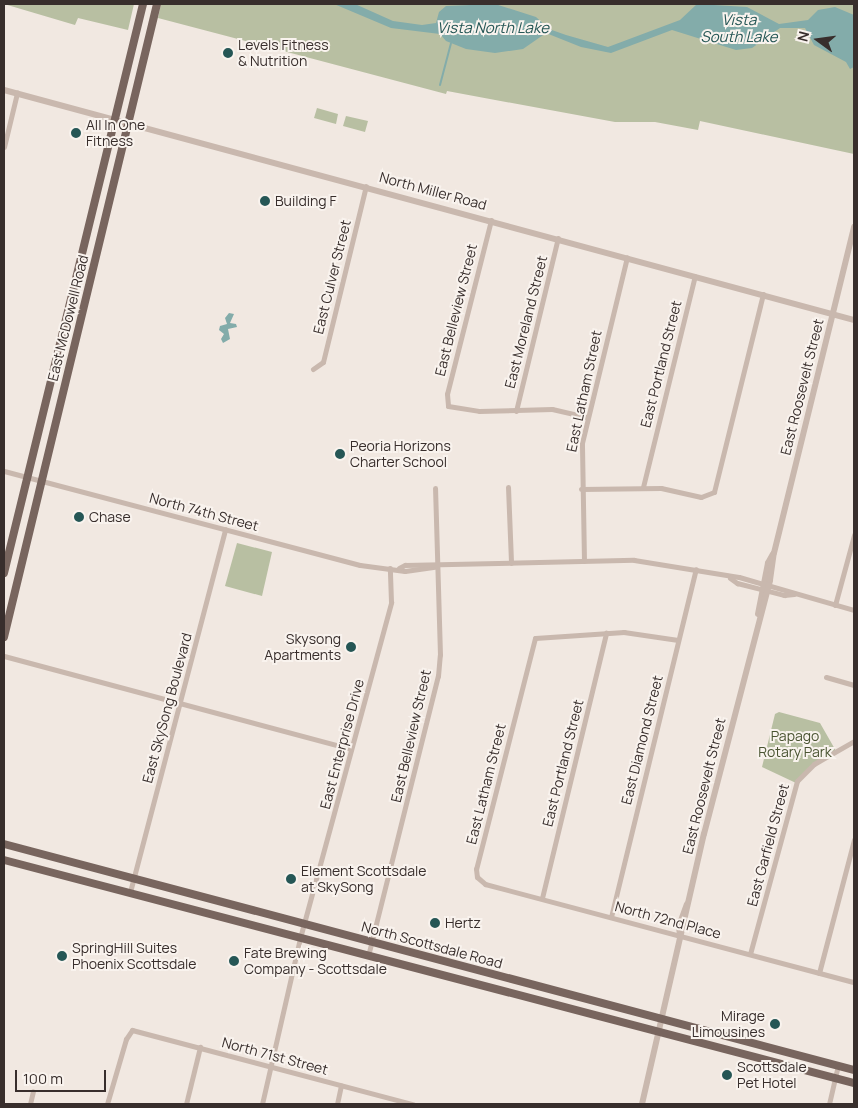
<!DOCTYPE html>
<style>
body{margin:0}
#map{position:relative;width:858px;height:1108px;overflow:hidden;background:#f1e8e1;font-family:Manrope,sans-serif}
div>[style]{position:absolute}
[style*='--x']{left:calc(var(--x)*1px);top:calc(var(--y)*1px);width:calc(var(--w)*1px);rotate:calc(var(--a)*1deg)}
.green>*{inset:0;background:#b8bfa2}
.water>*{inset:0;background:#83acaa}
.stream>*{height:2px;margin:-1px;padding:0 1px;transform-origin:1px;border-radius:1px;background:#83acaa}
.minor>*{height:5px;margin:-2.5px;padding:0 2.5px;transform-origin:2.5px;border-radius:2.5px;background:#c9b8ae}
.tertiary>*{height:6px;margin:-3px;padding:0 3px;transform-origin:3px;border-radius:3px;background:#c9b8ae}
.primary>*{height:8px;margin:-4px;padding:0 4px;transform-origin:4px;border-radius:4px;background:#78655e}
.dots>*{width:14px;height:14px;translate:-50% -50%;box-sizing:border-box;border:2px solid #f9f3ee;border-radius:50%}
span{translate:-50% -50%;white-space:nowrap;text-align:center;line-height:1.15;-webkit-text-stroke:4px #f9f3ee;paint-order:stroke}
.poi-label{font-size:14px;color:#382e2c}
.left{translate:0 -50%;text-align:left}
.right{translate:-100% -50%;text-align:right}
.street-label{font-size:14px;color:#382e2c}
.park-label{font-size:14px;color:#4a5432}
.water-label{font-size:15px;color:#255655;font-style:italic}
.frame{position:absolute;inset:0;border:5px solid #382e2c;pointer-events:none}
.north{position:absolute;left:793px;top:15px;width:50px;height:50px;-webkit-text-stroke:4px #f9f3ee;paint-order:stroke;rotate:284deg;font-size:14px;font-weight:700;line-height:20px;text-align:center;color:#382e2c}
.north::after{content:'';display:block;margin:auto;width:18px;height:22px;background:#382e2c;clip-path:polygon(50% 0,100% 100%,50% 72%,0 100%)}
.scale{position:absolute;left:15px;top:1070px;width:91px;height:22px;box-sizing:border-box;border:2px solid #382e2c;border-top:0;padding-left:6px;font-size:15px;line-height:18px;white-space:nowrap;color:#382e2c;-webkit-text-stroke:4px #f9f3ee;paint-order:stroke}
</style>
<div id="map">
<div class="green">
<i style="clip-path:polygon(4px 4px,134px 4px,128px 30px,78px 18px,75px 25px)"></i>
<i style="clip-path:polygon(161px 4px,854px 4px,854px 154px,700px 121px,698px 130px,655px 122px,615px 122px,447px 91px,446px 94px,158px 18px)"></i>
<i style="clip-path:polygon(317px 108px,338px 114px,336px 124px,314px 118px)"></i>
<i style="clip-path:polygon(346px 116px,368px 121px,365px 132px,343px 126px)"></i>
<i style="clip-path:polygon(237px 543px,272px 552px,262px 596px,225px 586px)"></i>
<i style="clip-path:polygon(779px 712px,820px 723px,836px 751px,814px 764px,796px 783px,762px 767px,775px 714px)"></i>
</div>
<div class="water">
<i style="clip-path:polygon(334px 4px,355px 4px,393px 21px,422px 25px,436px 23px,439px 12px,446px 6px,495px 4px,536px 17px,549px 29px,566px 35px,608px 47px,680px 20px,697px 4px,747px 7px,779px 24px,808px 20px,818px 10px,835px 7px,854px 15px,854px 67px,850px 69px,846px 62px,814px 45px,805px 28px,780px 28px,752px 48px,736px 50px,672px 30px,611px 53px,581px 47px,546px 33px,523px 49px,495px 53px,466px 49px,446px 41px,440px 34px,391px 28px)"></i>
<i style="clip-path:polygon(229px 313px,234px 314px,230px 323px,236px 324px,237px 327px,228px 329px,230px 339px,223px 343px,221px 339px,224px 334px,219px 330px,220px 326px,227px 324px,225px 318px)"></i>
</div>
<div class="stream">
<i style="--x:440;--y:85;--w:43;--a:-75.3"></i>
</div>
<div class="minor">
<i style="--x:4;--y:147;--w:56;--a:-76.5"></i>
<i style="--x:491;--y:220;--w:179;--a:104.2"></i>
<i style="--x:447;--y:394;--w:12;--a:85"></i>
<i style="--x:448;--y:406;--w:31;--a:9"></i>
<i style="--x:479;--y:411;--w:73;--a:-1.6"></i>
<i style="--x:552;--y:409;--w:36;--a:13"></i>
<i style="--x:313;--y:369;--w:12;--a:-35"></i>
<i style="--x:323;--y:362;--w:181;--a:-76.3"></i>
<i style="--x:516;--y:411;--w:178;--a:-76.4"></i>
<i style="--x:4;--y:471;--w:368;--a:14.8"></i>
<i style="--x:360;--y:565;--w:45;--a:7.6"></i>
<i style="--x:405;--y:571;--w:30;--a:-8"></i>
<i style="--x:508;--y:487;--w:76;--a:87.7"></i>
<i style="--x:643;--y:487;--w:217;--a:-76.2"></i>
<i style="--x:581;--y:489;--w:80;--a:-0.7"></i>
<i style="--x:661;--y:488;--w:41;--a:12.7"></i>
<i style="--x:701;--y:497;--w:14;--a:-21"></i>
<i style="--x:714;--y:492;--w:204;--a:-76.1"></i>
<i style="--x:584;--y:561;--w:118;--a:-91"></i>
<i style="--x:582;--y:443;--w:191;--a:-76.4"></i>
<i style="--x:399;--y:568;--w:7;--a:-27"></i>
<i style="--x:405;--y:565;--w:229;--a:-1.3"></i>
<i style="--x:634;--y:560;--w:106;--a:9.2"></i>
<i style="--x:739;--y:577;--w:120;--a:16"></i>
<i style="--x:730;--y:578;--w:9;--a:36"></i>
<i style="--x:737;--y:583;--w:49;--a:14.3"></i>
<i style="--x:784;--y:595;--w:10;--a:-6"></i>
<i style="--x:835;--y:605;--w:73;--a:-74.8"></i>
<i style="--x:678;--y:640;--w:55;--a:-171.6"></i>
<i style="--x:624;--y:632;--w:89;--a:176.1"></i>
<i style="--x:535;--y:638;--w:238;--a:104.3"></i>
<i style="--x:476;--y:869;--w:8;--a:83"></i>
<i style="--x:477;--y:877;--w:11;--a:41"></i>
<i style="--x:485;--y:884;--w:382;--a:14.9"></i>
<i style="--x:4;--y:656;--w:359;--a:15"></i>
<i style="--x:826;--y:677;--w:29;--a:16"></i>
<i style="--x:130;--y:892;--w:375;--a:-75.3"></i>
<i style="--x:542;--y:898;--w:273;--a:-76.4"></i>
<i style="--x:611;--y:917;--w:358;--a:-76.3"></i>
<i style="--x:750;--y:954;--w:179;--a:-74.8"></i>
<i style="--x:797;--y:781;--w:24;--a:-45"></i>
<i style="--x:814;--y:764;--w:46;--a:-29.9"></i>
<i style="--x:368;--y:956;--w:289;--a:-76"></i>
<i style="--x:438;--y:676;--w:21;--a:-85"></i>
<i style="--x:440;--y:655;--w:167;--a:-91.7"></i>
<i style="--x:819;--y:973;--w:138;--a:-75.3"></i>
<i style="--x:30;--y:1104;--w:13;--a:-77"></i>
<i style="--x:107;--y:1104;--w:68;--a:-73.7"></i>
<i style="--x:126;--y:1039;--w:11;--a:-56"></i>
<i style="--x:132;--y:1030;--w:291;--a:14.8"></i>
<i style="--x:186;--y:1104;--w:59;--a:-76.2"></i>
<i style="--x:262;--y:1104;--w:170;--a:-77.1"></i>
<i style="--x:300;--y:938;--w:348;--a:-74.8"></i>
<i style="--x:391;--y:602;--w:34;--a:-92"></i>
<i style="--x:337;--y:1104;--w:19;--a:-78"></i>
<i style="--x:829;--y:1104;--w:40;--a:-77"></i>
</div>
<div class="tertiary">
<i style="--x:4;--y:90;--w:881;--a:15.14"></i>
<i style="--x:758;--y:614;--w:52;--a:-78.9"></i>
<i style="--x:768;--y:563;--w:10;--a:-61"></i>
<i style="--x:680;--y:936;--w:10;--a:-96"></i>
<i style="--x:679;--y:926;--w:23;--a:-70"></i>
<i style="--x:642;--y:1104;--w:277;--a:-77.1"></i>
<i style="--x:704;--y:834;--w:262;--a:-75.4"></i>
<i style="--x:770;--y:580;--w:27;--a:-82"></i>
<i style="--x:774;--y:553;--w:336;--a:-76.2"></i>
</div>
<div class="primary">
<i style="--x:4;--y:573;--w:586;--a:-76.27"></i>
<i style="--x:4;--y:637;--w:651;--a:-76.41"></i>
<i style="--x:4;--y:844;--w:880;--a:14.89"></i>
<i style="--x:4;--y:860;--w:879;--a:14.7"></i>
</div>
<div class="dots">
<i style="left:228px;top:53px;background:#255655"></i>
<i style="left:76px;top:133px;background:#255655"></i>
<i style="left:265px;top:201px;background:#255655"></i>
<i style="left:340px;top:454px;background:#255655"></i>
<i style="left:79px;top:517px;background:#255655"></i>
<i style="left:351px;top:647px;background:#255655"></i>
<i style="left:291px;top:879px;background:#255655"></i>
<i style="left:435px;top:923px;background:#255655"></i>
<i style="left:62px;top:956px;background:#255655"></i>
<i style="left:234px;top:961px;background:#255655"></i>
<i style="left:775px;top:1024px;background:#255655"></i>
<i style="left:727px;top:1075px;background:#255655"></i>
</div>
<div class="poi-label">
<span class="left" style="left:238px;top:53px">Levels Fitness<br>&amp; Nutrition</span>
<span class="left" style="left:86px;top:133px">All In One<br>Fitness</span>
<span class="left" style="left:275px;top:201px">Building F</span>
<span class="left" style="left:350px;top:454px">Peoria Horizons<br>Charter School</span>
<span class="left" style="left:89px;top:517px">Chase</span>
<span class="right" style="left:341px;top:647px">Skysong<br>Apartments</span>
<span class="left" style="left:301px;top:879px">Element Scottsdale<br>at SkySong</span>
<span class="left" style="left:445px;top:923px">Hertz</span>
<span class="left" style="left:72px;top:956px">SpringHill Suites<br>Phoenix Scottsdale</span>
<span class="left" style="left:244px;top:961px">Fate Brewing<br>Company - Scottsdale</span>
<span class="right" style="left:765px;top:1024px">Mirage<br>Limousines</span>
<span class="left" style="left:737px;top:1075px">Scottsdale<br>Pet Hotel</span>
</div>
<div class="street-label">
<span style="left:433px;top:191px;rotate:15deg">North Miller Road</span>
<span style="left:332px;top:277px;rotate:-76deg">East Culver Street</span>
<span style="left:456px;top:310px;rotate:-76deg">East Belleview Street</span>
<span style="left:68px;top:318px;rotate:-76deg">East McDowell Road</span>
<span style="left:526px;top:322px;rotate:-76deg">East Moreland Street</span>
<span style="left:661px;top:364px;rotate:-76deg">East Portland Street</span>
<span style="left:802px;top:387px;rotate:-76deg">East Roosevelt Street</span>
<span style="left:584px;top:391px;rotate:-78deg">East Latham Street</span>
<span style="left:204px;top:512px;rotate:15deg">North 74th Street</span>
<span style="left:167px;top:708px;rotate:-75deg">East SkySong Boulevard</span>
<span style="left:411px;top:736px;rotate:-77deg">East Belleview Street</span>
<span style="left:642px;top:740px;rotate:-76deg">East Diamond Street</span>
<span style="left:342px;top:744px;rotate:-75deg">East Enterprise Drive</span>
<span style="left:563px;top:763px;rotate:-76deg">East Portland Street</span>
<span style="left:486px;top:784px;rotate:-76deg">East Latham Street</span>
<span style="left:704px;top:786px;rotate:-76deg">East Roosevelt Street</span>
<span style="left:768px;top:845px;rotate:-75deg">East Garfield Street</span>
<span style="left:668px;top:920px;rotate:15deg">North 72nd Place</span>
<span style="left:432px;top:945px;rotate:15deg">North Scottsdale Road</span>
<span style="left:275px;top:1056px;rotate:15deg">North 71st Street</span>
</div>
<div class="park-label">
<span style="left:795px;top:744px">Papago<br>Rotary Park</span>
</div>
<div class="water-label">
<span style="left:739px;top:28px">Vista<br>South Lake</span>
<span style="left:493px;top:28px">Vista North Lake</span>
</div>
<div class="frame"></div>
<div class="north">N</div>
<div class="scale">100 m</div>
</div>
